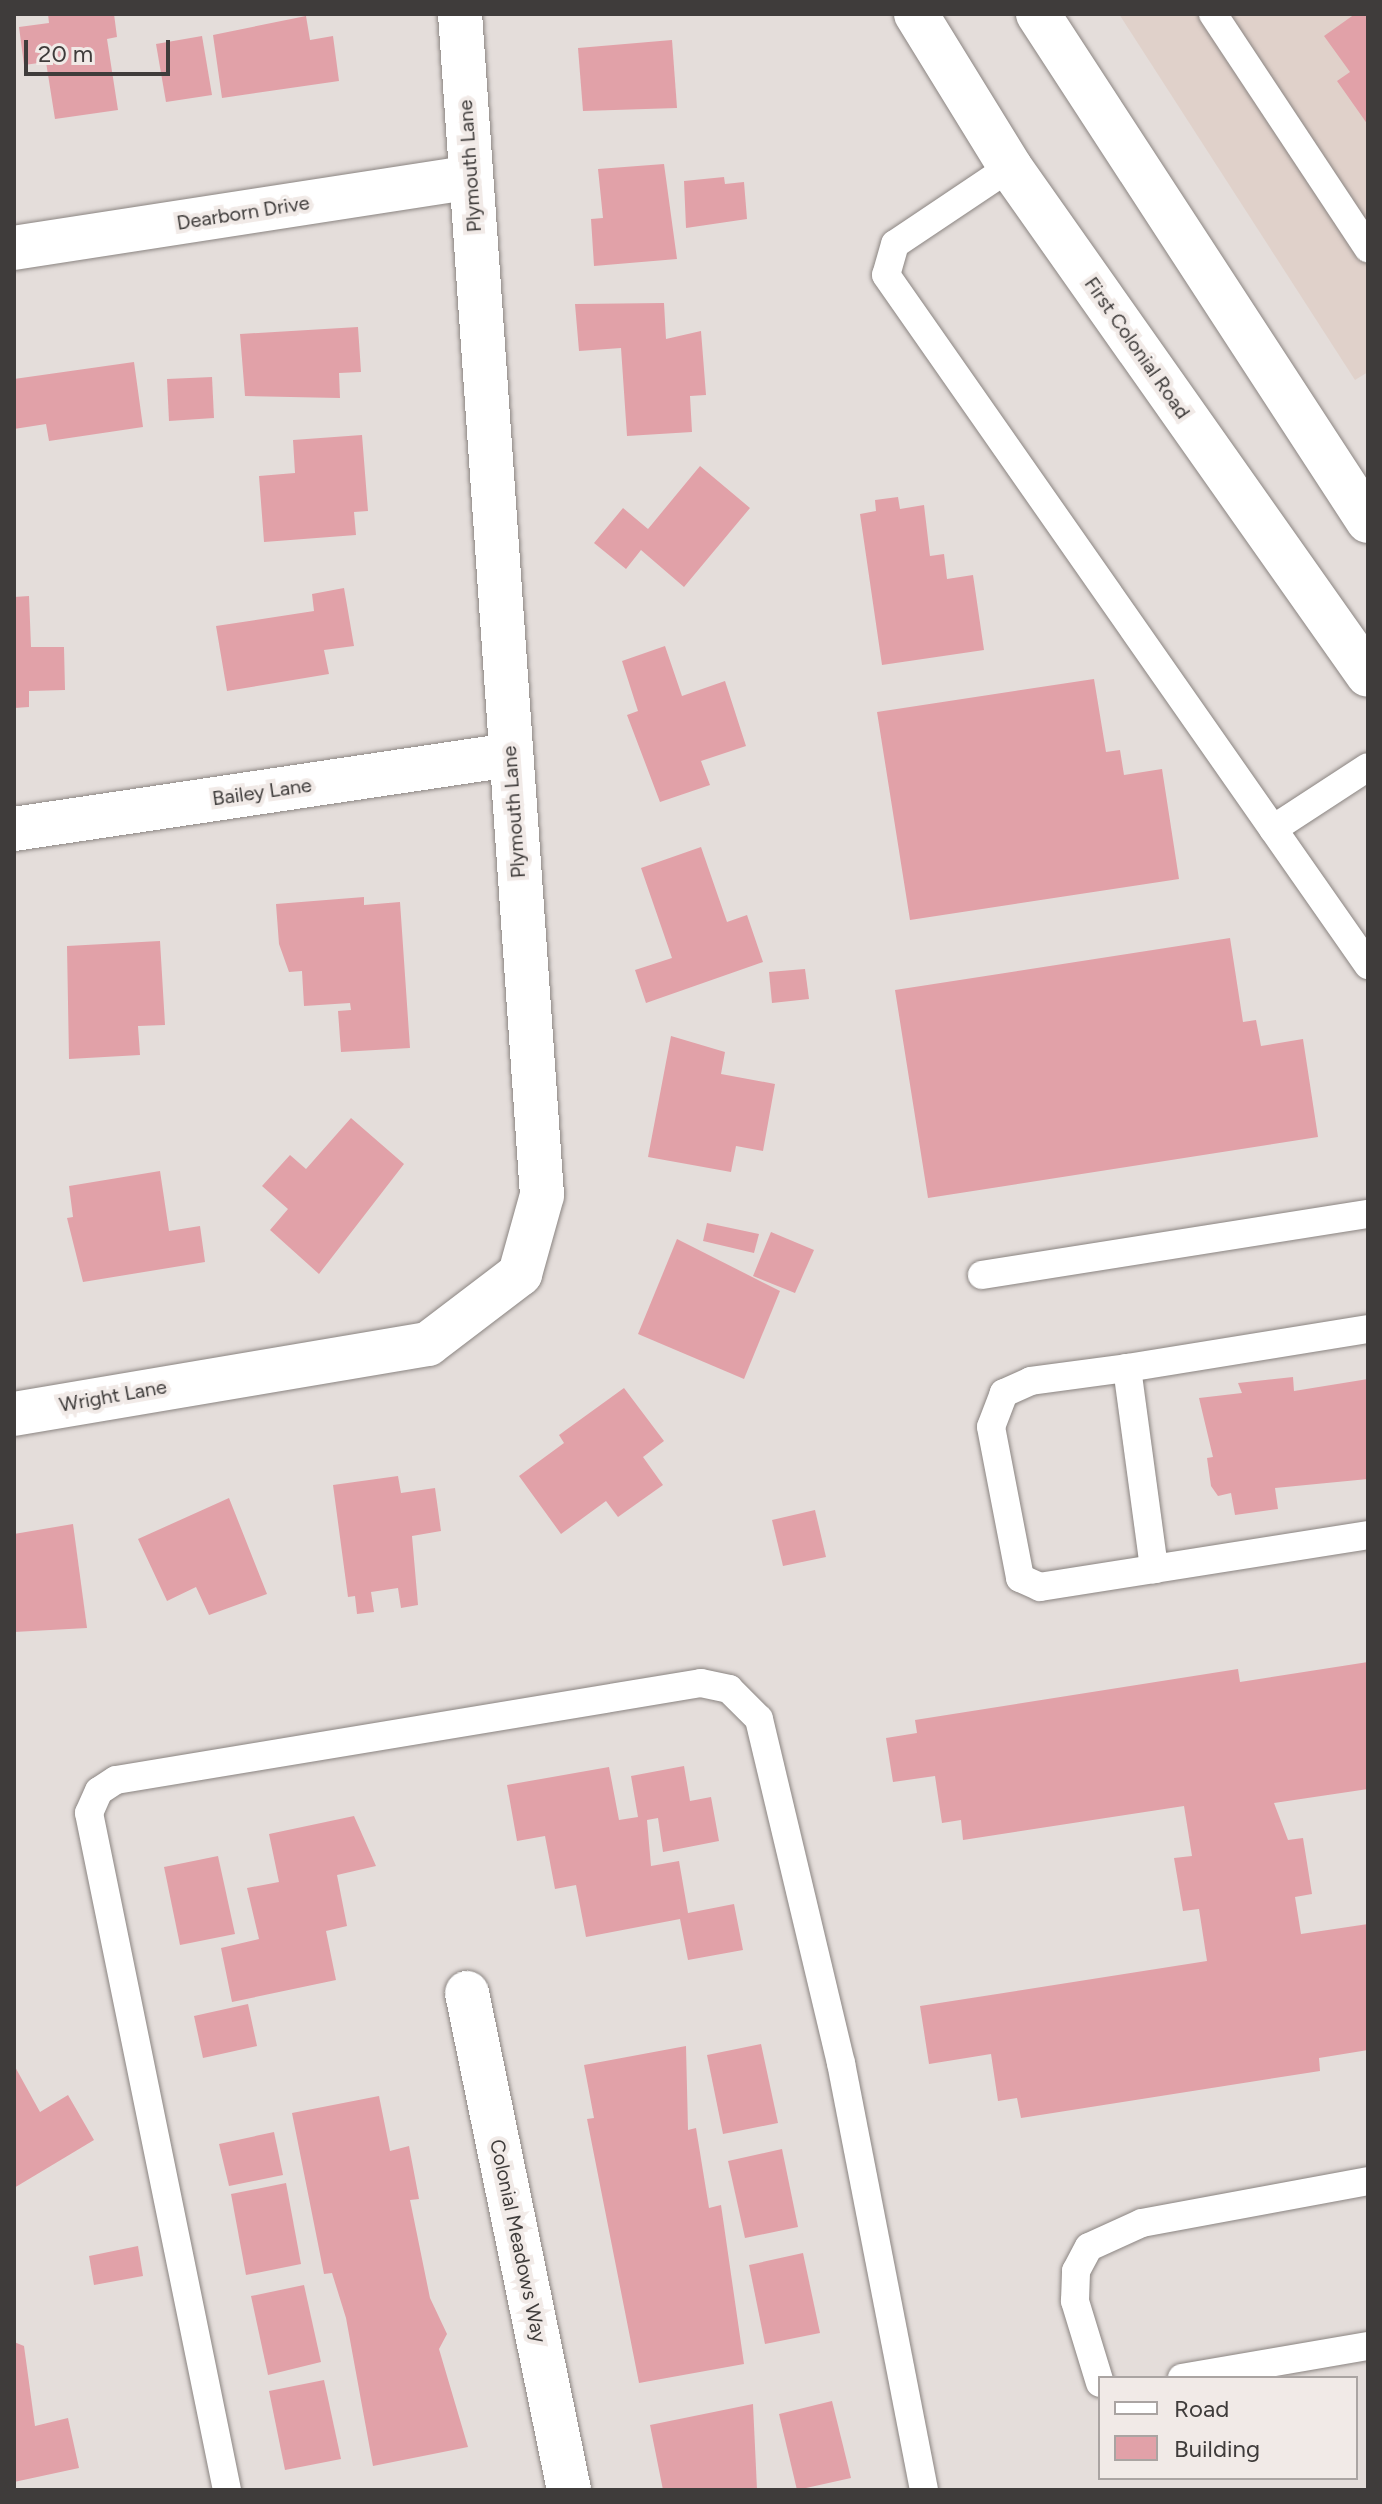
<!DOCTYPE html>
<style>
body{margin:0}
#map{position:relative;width:1382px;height:2504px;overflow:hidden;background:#e4ddda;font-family:Figtree,sans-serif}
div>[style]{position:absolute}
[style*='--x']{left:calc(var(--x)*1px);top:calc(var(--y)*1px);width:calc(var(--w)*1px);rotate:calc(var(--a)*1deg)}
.built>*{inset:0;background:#e0d1ca}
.building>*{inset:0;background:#e1a1a8}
.roads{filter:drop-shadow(0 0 2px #8b8582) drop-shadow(0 0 2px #8b8582)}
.lane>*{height:28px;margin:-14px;padding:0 14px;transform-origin:14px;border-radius:14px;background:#fff}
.street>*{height:44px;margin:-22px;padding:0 22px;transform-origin:22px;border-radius:22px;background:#fff}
.secondary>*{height:44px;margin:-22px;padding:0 22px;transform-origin:22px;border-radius:22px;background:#fff}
span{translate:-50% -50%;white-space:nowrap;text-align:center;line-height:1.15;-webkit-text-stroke:8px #f1eae7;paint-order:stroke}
.street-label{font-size:20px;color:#3f3c3b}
.frame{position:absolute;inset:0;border:16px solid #3f3c3b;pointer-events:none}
.legend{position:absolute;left:1098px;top:2376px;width:260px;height:104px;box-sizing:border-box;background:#f1eae7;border:2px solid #aaa4a2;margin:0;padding:10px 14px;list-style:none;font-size:24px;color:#3f3c3b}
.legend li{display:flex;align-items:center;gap:16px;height:40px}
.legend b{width:40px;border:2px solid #aaa4a2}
.scale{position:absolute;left:24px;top:40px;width:146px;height:36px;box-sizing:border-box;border:4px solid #3f3c3b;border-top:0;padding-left:10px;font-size:24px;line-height:28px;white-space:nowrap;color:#3f3c3b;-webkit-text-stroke:6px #f1eae7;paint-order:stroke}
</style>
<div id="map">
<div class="built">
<i style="clip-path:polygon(1119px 14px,1368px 14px,1368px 372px,1355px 380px)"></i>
</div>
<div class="building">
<i style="clip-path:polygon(48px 14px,114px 14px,117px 37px,107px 39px,118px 110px,55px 119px,46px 62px,24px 65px,19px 27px,49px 23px)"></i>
<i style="clip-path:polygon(1355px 14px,1368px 14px,1368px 125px,1337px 81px,1350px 72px,1324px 36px)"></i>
<i style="clip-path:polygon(306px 16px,310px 40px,333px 36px,339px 81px,222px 98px,213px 35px)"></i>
<i style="clip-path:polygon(202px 36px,212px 95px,166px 102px,156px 44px)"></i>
<i style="clip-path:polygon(672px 40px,677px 108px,583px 111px,578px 48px)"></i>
<i style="clip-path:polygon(664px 164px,677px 259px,594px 266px,591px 219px,603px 218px,598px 169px)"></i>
<i style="clip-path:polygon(724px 177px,725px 184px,744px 182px,747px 219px,686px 228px,684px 181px)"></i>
<i style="clip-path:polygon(664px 303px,666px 339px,701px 331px,706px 395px,690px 396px,692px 432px,627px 436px,621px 348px,579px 351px,575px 304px)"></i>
<i style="clip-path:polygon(358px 327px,361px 372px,339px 373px,340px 398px,245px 396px,240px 334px)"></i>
<i style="clip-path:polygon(134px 362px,143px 427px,49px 441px,46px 424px,14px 429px,14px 379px)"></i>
<i style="clip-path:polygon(212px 377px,214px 418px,169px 421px,167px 379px)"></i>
<i style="clip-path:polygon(362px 435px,368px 511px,354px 512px,356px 535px,264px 542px,259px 476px,295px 473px,293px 440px)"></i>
<i style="clip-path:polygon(700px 466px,750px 508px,684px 587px,641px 550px,626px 569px,594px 543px,623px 508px,648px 529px)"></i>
<i style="clip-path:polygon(898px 497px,900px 509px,924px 505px,930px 556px,944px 554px,947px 579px,973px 575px,984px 650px,882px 665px,860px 514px,876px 511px,875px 500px)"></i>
<i style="clip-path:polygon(344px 588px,354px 646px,324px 650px,329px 674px,227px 691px,216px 626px,314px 611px,312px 594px)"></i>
<i style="clip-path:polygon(29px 596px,31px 647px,64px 647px,65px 690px,29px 691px,29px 707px,14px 708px,14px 597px)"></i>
<i style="clip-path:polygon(665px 646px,682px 696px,725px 681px,746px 746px,701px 761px,710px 785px,660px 802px,627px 715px,638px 711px,622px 661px)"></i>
<i style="clip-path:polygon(1094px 679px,1106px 752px,1120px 750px,1124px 775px,1162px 769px,1179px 879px,910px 920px,877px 712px)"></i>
<i style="clip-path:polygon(701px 847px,727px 922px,747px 915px,763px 962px,646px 1003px,635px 970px,672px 958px,641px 868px)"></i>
<i style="clip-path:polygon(364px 897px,364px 905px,400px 902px,410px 1048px,341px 1052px,338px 1011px,351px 1010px,350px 1003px,304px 1006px,302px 971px,289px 972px,279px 944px,276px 904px)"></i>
<i style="clip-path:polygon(1230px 938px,1243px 1022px,1256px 1020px,1261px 1046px,1303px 1039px,1318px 1137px,928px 1198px,895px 990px)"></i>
<i style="clip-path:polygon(160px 941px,165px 1025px,138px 1026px,140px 1055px,69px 1059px,67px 946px)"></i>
<i style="clip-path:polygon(805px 969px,809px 999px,772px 1003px,769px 972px)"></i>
<i style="clip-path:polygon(671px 1036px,725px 1052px,721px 1074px,775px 1084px,763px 1151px,736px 1146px,731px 1172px,648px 1157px)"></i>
<i style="clip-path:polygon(351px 1118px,404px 1164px,319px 1274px,270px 1230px,288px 1209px,262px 1186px,290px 1155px,306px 1169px)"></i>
<i style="clip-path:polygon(160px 1171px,169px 1231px,200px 1226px,205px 1262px,83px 1282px,67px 1218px,73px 1217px,69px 1186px)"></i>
<i style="clip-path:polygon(707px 1223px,759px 1234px,754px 1253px,703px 1241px)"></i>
<i style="clip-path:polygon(771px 1232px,814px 1250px,795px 1293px,753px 1276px)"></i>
<i style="clip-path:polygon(677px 1239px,780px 1291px,744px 1379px,638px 1334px)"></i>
<i style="clip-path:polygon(1293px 1377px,1294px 1391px,1368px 1379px,1368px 1479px,1275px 1488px,1278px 1509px,1235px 1515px,1231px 1493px,1218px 1496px,1211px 1486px,1207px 1458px,1213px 1457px,1199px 1398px,1242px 1393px,1238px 1383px)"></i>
<i style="clip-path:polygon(624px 1388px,664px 1441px,643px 1457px,663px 1485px,618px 1517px,606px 1501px,561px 1534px,519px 1476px,564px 1443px,559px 1435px)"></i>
<i style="clip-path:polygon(398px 1476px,401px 1493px,435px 1488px,441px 1531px,412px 1536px,418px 1605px,401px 1608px,398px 1588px,371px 1592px,374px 1612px,357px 1614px,355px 1596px,348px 1597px,333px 1485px)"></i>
<i style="clip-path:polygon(229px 1498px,267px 1594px,209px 1615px,196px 1587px,167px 1601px,138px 1539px)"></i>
<i style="clip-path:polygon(815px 1510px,826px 1557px,783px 1566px,772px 1520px)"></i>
<i style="clip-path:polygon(73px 1524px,87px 1628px,14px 1632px,14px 1534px)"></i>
<i style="clip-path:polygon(1368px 1662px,1368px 1789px,1274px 1803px,1288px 1840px,1303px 1838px,1312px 1894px,1295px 1897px,1301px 1934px,1368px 1924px,1368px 2050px,1319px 2058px,1320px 2071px,1021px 2118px,1017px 2098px,998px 2101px,991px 2054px,929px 2064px,920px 2006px,1207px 1961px,1199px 1909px,1183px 1911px,1174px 1858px,1192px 1856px,1184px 1806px,963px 1840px,961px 1820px,942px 1823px,935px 1776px,893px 1782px,886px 1738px,917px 1733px,915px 1720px,1238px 1669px,1240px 1682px)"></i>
<i style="clip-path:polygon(684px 1766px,690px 1801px,711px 1797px,719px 1841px,663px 1852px,658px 1818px,647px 1820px,651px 1866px,679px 1861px,688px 1913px,734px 1904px,743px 1950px,688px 1960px,680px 1919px,586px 1937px,576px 1885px,555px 1889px,545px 1836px,517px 1841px,507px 1785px,609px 1767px,619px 1820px,638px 1817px,631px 1776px)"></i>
<i style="clip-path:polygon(354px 1816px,376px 1866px,337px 1875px,347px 1926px,326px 1931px,336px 1980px,232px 2002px,221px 1948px,259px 1939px,247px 1888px,279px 1882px,269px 1834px)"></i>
<i style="clip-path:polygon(218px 1856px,235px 1934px,180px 1945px,164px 1867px)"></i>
<i style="clip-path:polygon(248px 2004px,257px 2046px,203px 2058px,194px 2016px)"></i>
<i style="clip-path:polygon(761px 2044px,778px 2123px,723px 2134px,707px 2055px)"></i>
<i style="clip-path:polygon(686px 2046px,688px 2130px,696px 2128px,709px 2208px,721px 2205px,744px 2364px,639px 2383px,587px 2119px,594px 2118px,584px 2065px)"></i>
<i style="clip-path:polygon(14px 2065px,40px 2112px,68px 2095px,94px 2140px,14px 2188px)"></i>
<i style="clip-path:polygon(379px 2096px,390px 2151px,409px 2146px,419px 2199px,410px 2200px,430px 2298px,447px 2334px,439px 2349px,468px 2447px,373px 2466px,346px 2318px,332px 2273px,324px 2274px,292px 2113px)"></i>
<i style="clip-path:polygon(274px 2132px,283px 2175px,229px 2186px,219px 2144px)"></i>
<i style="clip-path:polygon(782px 2149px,798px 2227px,745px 2238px,728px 2161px)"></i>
<i style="clip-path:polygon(286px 2183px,301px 2264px,246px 2275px,231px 2194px)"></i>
<i style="clip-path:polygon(138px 2246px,143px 2276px,94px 2285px,89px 2256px)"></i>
<i style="clip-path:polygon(803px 2253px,820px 2333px,765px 2344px,749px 2265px)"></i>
<i style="clip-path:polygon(304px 2285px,321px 2362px,268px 2375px,251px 2296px)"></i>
<i style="clip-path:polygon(14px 2342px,24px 2346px,35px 2426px,68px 2418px,79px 2468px,14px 2482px)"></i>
<i style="clip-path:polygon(324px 2380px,341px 2459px,285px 2470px,269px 2391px)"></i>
<i style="clip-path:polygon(832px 2401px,851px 2478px,797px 2490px,779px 2414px)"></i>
<i style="clip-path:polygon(753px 2404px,757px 2490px,663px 2490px,650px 2425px)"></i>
</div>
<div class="roads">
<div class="lane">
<i style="--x:1213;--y:14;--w:281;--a:56.5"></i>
<i style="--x:1010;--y:167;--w:138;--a:146.2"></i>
<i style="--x:895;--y:244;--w:32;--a:106"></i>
<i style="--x:886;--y:275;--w:842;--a:55.06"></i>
<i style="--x:1273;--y:829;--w:113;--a:-33.1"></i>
<i style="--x:982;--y:1275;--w:391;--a:-9"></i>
<i style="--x:1368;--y:1329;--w:244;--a:170.8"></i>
<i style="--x:1127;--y:1368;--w:203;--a:82.3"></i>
<i style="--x:1154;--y:1569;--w:217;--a:-9"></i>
<i style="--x:1127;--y:1368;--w:97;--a:172.3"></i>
<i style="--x:1031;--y:1381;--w:30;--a:156"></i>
<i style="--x:1004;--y:1393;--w:36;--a:111"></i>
<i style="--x:991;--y:1427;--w:154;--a:79.1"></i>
<i style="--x:1020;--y:1578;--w:22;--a:24"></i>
<i style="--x:1040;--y:1587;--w:115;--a:-9"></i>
<i style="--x:1182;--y:2378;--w:189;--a:-9.8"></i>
<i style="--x:1100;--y:2383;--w:86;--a:-107"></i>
<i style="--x:1075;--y:2301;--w:30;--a:-88"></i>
<i style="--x:1076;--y:2271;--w:27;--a:-62"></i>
<i style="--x:1089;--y:2247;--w:58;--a:-24.4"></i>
<i style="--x:1142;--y:2223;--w:230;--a:-10.5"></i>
<i style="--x:227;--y:2490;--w:691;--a:-101.52"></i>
<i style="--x:89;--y:1813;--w:24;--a:-66"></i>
<i style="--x:99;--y:1791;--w:20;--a:-33"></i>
<i style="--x:116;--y:1780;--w:593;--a:-9.41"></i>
<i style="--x:701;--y:1683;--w:29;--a:12"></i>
<i style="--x:729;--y:1689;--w:42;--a:45"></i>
<i style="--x:759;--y:1719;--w:354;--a:76.6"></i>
<i style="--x:841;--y:2063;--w:435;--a:79"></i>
</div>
<div class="street">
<i style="--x:14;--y:248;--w:462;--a:-8.8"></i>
<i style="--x:14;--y:829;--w:501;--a:-8.49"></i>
<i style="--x:14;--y:1414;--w:420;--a:-9.6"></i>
<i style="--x:428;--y:1344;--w:116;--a:-37.3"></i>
<i style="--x:520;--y:1274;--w:82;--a:-74.4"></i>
<i style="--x:542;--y:1195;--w:1184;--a:-93.97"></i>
<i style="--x:467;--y:1993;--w:507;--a:78.4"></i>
</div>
<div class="secondary">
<i style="--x:916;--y:14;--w:180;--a:58.4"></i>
<i style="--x:1010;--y:167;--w:621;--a:54.83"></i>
<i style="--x:1038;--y:14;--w:605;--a:56.94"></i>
</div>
</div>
<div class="street-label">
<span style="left:470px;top:166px;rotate:-94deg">Plymouth Lane</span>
<span style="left:243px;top:213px;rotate:-9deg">Dearborn Drive</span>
<span style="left:1137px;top:348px;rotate:55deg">First Colonial Road</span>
<span style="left:262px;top:792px;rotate:-8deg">Bailey Lane</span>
<span style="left:514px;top:812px;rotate:-94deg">Plymouth Lane</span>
<span style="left:113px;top:1396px;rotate:-10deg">Wright Lane</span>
<span style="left:518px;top:2241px;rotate:78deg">Colonial Meadows Way</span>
</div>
<div class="frame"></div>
<ul class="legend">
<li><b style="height:10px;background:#fff"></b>Road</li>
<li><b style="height:22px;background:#e1a1a8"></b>Building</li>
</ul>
<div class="scale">20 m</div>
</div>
